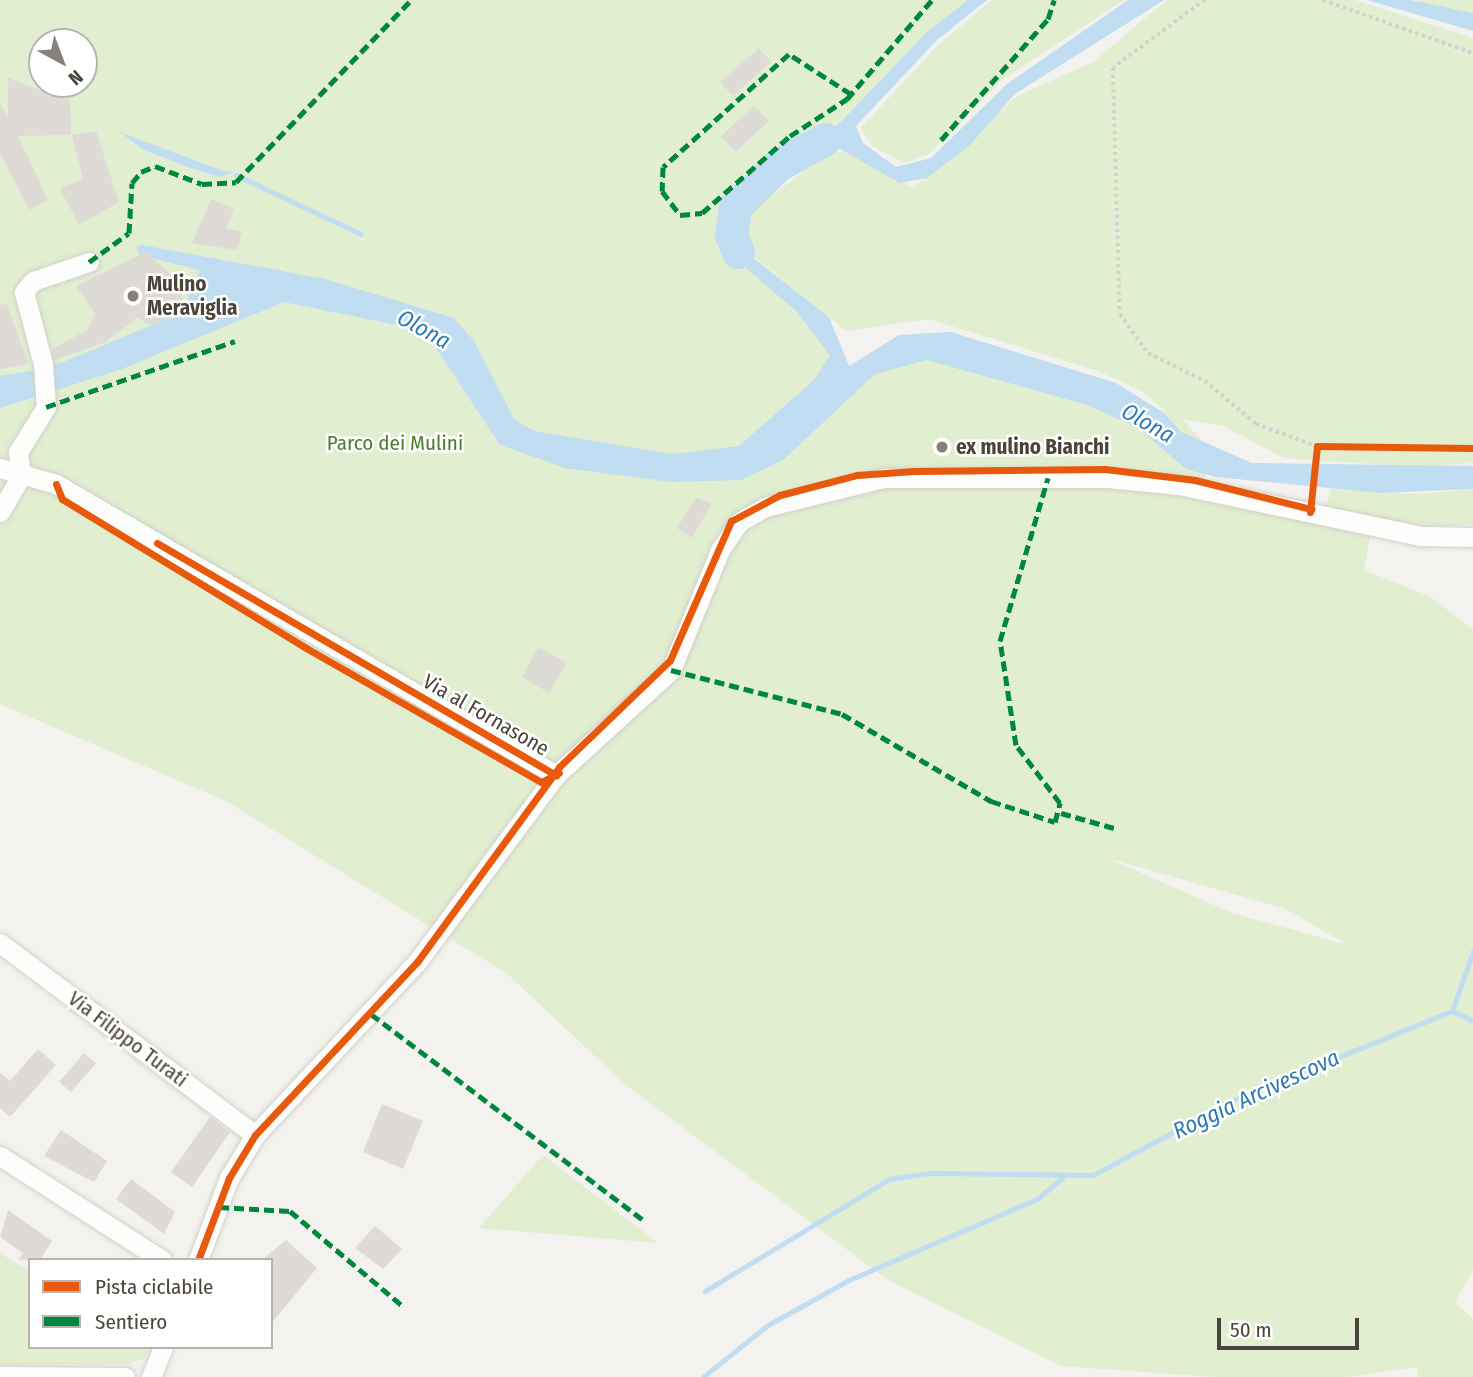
<!DOCTYPE html>
<style>
body{margin:0}
#map{position:relative;width:1473px;height:1377px;overflow:hidden;background:#f4f2ee;font-family:"Fira Sans Condensed",sans-serif}
div>[style]{position:absolute}
[style*='--x']{left:calc(var(--x)*1px);top:calc(var(--y)*1px);width:calc(var(--w)*1px);rotate:calc(var(--a)*1deg)}
.green>*{inset:0;background:#e1eecf}
.water>*{inset:0;background:#c0ddf1}
.stream>*{height:5px;margin:-2.5px;padding:0 2.5px;transform-origin:2.5px;border-radius:2.5px;background:#c0ddf1}
.river>*{height:33px;margin:-16.5px;padding:0 16.5px;transform-origin:16.5px;border-radius:16.5px;background:#c0ddf1}
.building>*{inset:0;background:#dedbd6}
.path>*{height:3.5px;margin-top:-1.75px;transform-origin:0;background:repeating-linear-gradient(90deg,#d3d2cc 0 3.5px,transparent 0 7px)}
.roads{filter:drop-shadow(0 0 2px #d2d0cb) drop-shadow(0 0 2px #d2d0cb)}
.minor>*{height:19px;margin:-9.5px;padding:0 9.5px;transform-origin:9.5px;border-radius:9.5px;background:#fdfdfc}
.quiet>*{height:5px;margin-top:-2.5px;transform-origin:0;background:repeating-linear-gradient(90deg,#00873e 0 10px,transparent 0 15px)}
.cycleway>*{height:7px;margin:-3.5px;padding:0 3.5px;transform-origin:3.5px;border-radius:3.5px;background:#e8590c}
.dots>*{width:19px;height:19px;translate:-50% -50%;box-sizing:border-box;border:4px solid #fff;border-radius:50%}
span{translate:-50% -50%;white-space:nowrap;text-align:center;line-height:1.15;-webkit-text-stroke:5px #fff;paint-order:stroke}
.poi-label{font-size:21px;color:#4b4439;font-weight:700}
.left{translate:0 -50%;text-align:left}
.park-label{font-size:21px;color:#4a7f2a}
.street-label{font-size:21px;color:#4b4439}
.water-label{font-size:23px;color:#2e7ab2;font-style:italic}
.legend{position:absolute;left:28px;top:1258px;width:245px;height:91px;box-sizing:border-box;background:#fff;border:2px solid #b7b4b0;margin:0;padding:9px 12px;list-style:none;font-size:21px;color:#4b4439}
.legend li{display:flex;align-items:center;gap:14px;height:35px}
.legend b{width:35px;border:2px solid #b7b4b0}
.north{position:absolute;left:28px;top:28px;width:70px;height:70px;box-sizing:border-box;background:#fff;border:2px solid #b7b4b0;border-radius:50%;rotate:139deg;font-size:19px;font-weight:700;line-height:28px;text-align:center;color:#4b4439}
.north::after{content:'';display:block;margin:auto;width:24px;height:32px;background:#868178;clip-path:polygon(50% 0,100% 100%,50% 72%,0 100%)}
.scale{position:absolute;left:1217px;top:1318px;width:142px;height:32px;box-sizing:border-box;border:4px solid #4b4439;border-top:0;padding-left:9px;font-size:21px;line-height:24px;white-space:nowrap;color:#4b4439;-webkit-text-stroke:5px #fff;paint-order:stroke}
</style>
<div id="map">
<div class="green">
<i style="clip-path:polygon(evenodd,0 0,975px 0,841px 141px,787px 169px,758px 193px,737px 232px,741px 253px,826px 327px,845px 371px,957px 336px,1076px 392px,1166px 411px,1140px 390px,1098px 371px,929px 319px,846px 331px,754px 257px,743px 238px,750px 212px,825px 155px,843px 151px,913px 188px,1017px 96px,1093px 62px,1167px 0,1354px 0,1473px 38px,1473px 463px,1417px 467px,1284px 458px,1223px 426px,1182px 419px,1212px 452px,1201px 495px,1371px 532px,1364px 570px,1431px 597px,1473px 630px,1473px 1269px,1455px 1302px,1473px 1319px,1473px 1377px,1418px 1377px,1417px 1367px,1347px 1377px,1213px 1377px,1061px 1366px,888px 1280px,627px 1086px,506px 973px,226px 801px,0 704px,0 0,42px 42px,84px 42px,84px 84px,42px 84px,42px 42px,0 0,1107px 858px,1286px 909px,1348px 945px,1232px 913px,1107px 858px)"></i>
<i style="clip-path:polygon(992px 0,1124px 0,1002px 80px,928px 155px,904px 163px,872px 146px,861px 128px,938px 45px)"></i>
<i style="clip-path:polygon(1415px 0,1473px 0,1473px 17px,1441px 9px)"></i>
<i style="clip-path:polygon(1331px 489px,1419px 494px,1473px 489px,1473px 524px,1428px 527px,1325px 510px)"></i>
<i style="clip-path:polygon(543px 1155px,658px 1243px,479px 1228px)"></i>
<i style="clip-path:polygon(0 1253px,30px 1272px,30px 1347px,143px 1347px,149px 1351px,145px 1358px,128px 1364px,0 1365px)"></i>
</div>
<div class="water">
<i style="clip-path:polygon(968px 0,987px 0,936px 41px,856px 126px,863px 143px,896px 167px,931px 158px,1007px 84px,1128px 0,1164px 0,1015px 94px,970px 145px,927px 178px,900px 183px,835px 146px,810px 156px,748px 211px,739px 228px,742px 249px,829px 317px,849px 366px,899px 335px,951px 332px,1116px 383px,1164px 413px,1181px 432px,1252px 463px,1473px 466px,1473px 489px,1380px 493px,1216px 477px,1186px 469px,1138px 428px,1087px 405px,927px 360px,875px 374px,783px 460px,741px 480px,671px 482px,565px 468px,500px 445px,430px 339px,406px 327px,284px 302px,122px 369px,0 408px,0 376px,49px 368px,181px 313px,200px 270px,139px 255px,136px 247px,142px 245px,325px 279px,454px 318px,474px 341px,514px 419px,534px 431px,673px 454px,739px 446px,815px 379px,830px 355px,796px 311px,731px 255px,723px 228px,775px 169px,841px 122px,927px 32px)"></i>
<i style="clip-path:polygon(1367px 0,1411px 0,1473px 13px,1473px 31px)"></i>
<i style="clip-path:polygon(120px 132px,223px 171px,235px 172px,220px 177px,187px 167px,142px 149px)"></i>
</div>
<div class="stream">
<i style="--x:236;--y:175;--w:138;--a:25.3"></i>
<i style="--x:1452;--y:1011;--w:23;--a:25"></i>
<i style="--x:705;--y:1291;--w:215;--a:-31.3"></i>
<i style="--x:889;--y:1179;--w:40;--a:-8.5"></i>
<i style="--x:929;--y:1173;--w:164;--a:0.7"></i>
<i style="--x:1093;--y:1175;--w:157;--a:-28.2"></i>
<i style="--x:1231;--y:1101;--w:239;--a:-22.2"></i>
<i style="--x:1452;--y:1011;--w:64;--a:-70.7"></i>
<i style="--x:703;--y:1377;--w:83;--a:-38.7"></i>
<i style="--x:768;--y:1325;--w:93;--a:-29.1"></i>
<i style="--x:849;--y:1280;--w:205;--a:-23.3"></i>
<i style="--x:1037;--y:1199;--w:33;--a:-40"></i>
</div>
<div class="river">
<i style="--x:738;--y:252;--w:18;--a:-112"></i>
<i style="--x:731;--y:235;--w:28;--a:-82"></i>
<i style="--x:735;--y:207;--w:60;--a:-44.3"></i>
<i style="--x:778;--y:165;--w:54;--a:-29"></i>
</div>
<div class="building">
<i style="clip-path:polygon(759px 48px,771px 62px,733px 96px,720px 82px)"></i>
<i style="clip-path:polygon(8px 78px,70px 101px,71px 135px,18px 136px,48px 200px,29px 210px,0 153px,0 103px,8px 117px)"></i>
<i style="clip-path:polygon(754px 106px,769px 121px,735px 152px,721px 136px)"></i>
<i style="clip-path:polygon(96px 131px,119px 202px,79px 225px,60px 189px,83px 178px,72px 135px)"></i>
<i style="clip-path:polygon(211px 199px,234px 209px,226px 228px,242px 232px,237px 250px,192px 243px)"></i>
<i style="clip-path:polygon(146px 252px,174px 277px,187px 310px,153px 326px,137px 318px,104px 343px,55px 360px,52px 349px,87px 330px,95px 314px,76px 286px)"></i>
<i style="clip-path:polygon(7px 304px,28px 364px,0 369px,0 305px)"></i>
<i style="clip-path:polygon(696px 498px,712px 503px,692px 538px,677px 528px)"></i>
<i style="clip-path:polygon(538px 647px,567px 663px,549px 693px,522px 677px)"></i>
<i style="clip-path:polygon(38px 1049px,56px 1065px,10px 1117px,0 1108px,0 1073px,10px 1081px)"></i>
<i style="clip-path:polygon(84px 1053px,96px 1063px,71px 1092px,59px 1082px)"></i>
<i style="clip-path:polygon(382px 1104px,423px 1121px,403px 1169px,363px 1152px)"></i>
<i style="clip-path:polygon(210px 1117px,230px 1132px,192px 1187px,171px 1172px)"></i>
<i style="clip-path:polygon(61px 1130px,107px 1161px,94px 1182px,44px 1156px)"></i>
<i style="clip-path:polygon(131px 1179px,175px 1212px,164px 1234px,116px 1199px)"></i>
<i style="clip-path:polygon(8px 1210px,52px 1241px,40px 1260px,18px 1260px,23px 1253px,0 1237px)"></i>
<i style="clip-path:polygon(375px 1226px,402px 1249px,383px 1269px,355px 1248px)"></i>
<i style="clip-path:polygon(286px 1240px,317px 1268px,271px 1324px,271px 1260px,263px 1259px)"></i>
</div>
<div class="path">
<i style="--x:1205;--y:0;--w:114;--a:143.5"></i>
<i style="--x:1113;--y:68;--w:246;--a:88.4"></i>
<i style="--x:1120;--y:314;--w:48;--a:54.3"></i>
<i style="--x:1148;--y:353;--w:64;--a:26.2"></i>
<i style="--x:1205;--y:381;--w:67;--a:40.1"></i>
<i style="--x:1256;--y:424;--w:65;--a:19.8"></i>
<i style="--x:1323;--y:0;--w:159;--a:19.5"></i>
</div>
<div class="roads">
<div class="minor">
<i style="--x:0;--y:468;--w:58;--a:15.9"></i>
<i style="--x:56;--y:484;--w:579;--a:30.2"></i>
<i style="--x:21;--y:476;--w:24;--a:-97"></i>
<i style="--x:18;--y:452;--w:53;--a:-58.1"></i>
<i style="--x:46;--y:407;--w:43;--a:-94"></i>
<i style="--x:43;--y:364;--w:74;--a:-104.8"></i>
<i style="--x:24;--y:292;--w:14;--a:-51"></i>
<i style="--x:33;--y:281;--w:59;--a:-18.7"></i>
<i style="--x:0;--y:512;--w:42;--a:-59.7"></i>
<i style="--x:0;--y:943;--w:319;--a:37"></i>
<i style="--x:0;--y:1156;--w:193;--a:32.7"></i>
<i style="--x:198;--y:1260;--w:88;--a:-69.3"></i>
<i style="--x:229;--y:1178;--w:50;--a:-58.8"></i>
<i style="--x:255;--y:1135;--w:237;--a:-46.9"></i>
<i style="--x:417;--y:962;--w:233;--a:-53.4"></i>
<i style="--x:556;--y:775;--w:156;--a:-42.4"></i>
<i style="--x:671;--y:670;--w:130;--a:-67.8"></i>
<i style="--x:720;--y:550;--w:34;--a:-56"></i>
<i style="--x:739;--y:522;--w:30;--a:-30"></i>
<i style="--x:765;--y:507;--w:122;--a:-13.7"></i>
<i style="--x:884;--y:478;--w:224;--a:0"></i>
<i style="--x:1108;--y:478;--w:71;--a:5.6"></i>
<i style="--x:1179;--y:485;--w:248;--a:11.9"></i>
<i style="--x:1422;--y:536;--w:51;--a:1.1"></i>
<i style="--x:0;--y:1376;--w:125;--a:0.5"></i>
<i style="--x:151;--y:1377;--w:32;--a:-68"></i>
</div>
</div>
<div class="quiet">
<i style="--x:851;--y:94;--w:74;--a:-147.2"></i>
<i style="--x:789;--y:54;--w:169;--a:138.1"></i>
<i style="--x:663;--y:167;--w:24;--a:92"></i>
<i style="--x:662;--y:191;--w:30;--a:53"></i>
<i style="--x:680;--y:215;--w:22;--a:-5"></i>
<i style="--x:702;--y:213;--w:117;--a:-41.2"></i>
<i style="--x:790;--y:136;--w:68;--a:-33"></i>
<i style="--x:847;--y:99;--w:130;--a:-49.4"></i>
<i style="--x:941;--y:140;--w:162;--a:-48.5"></i>
<i style="--x:1048;--y:19;--w:20;--a:-72"></i>
<i style="--x:89;--y:262;--w:49;--a:-35.9"></i>
<i style="--x:129;--y:233;--w:50;--a:-86.6"></i>
<i style="--x:132;--y:183;--w:14;--a:-51"></i>
<i style="--x:141;--y:172;--w:15;--a:-23"></i>
<i style="--x:155;--y:166;--w:50;--a:21"></i>
<i style="--x:202;--y:184;--w:34;--a:-3"></i>
<i style="--x:236;--y:182;--w:252;--a:-46.1"></i>
<i style="--x:46;--y:407;--w:200;--a:-19.2"></i>
<i style="--x:671;--y:670;--w:177;--a:14.4"></i>
<i style="--x:842;--y:714;--w:173;--a:30.3"></i>
<i style="--x:991;--y:801;--w:67;--a:18.2"></i>
<i style="--x:1055;--y:822;--w:20;--a:-75"></i>
<i style="--x:1060;--y:803;--w:73;--a:-127.2"></i>
<i style="--x:1016;--y:745;--w:105;--a:-98.7"></i>
<i style="--x:1000;--y:641;--w:170;--a:-73.6"></i>
<i style="--x:1061;--y:813;--w:55;--a:15.8"></i>
<i style="--x:371;--y:1014;--w:343;--a:37.1"></i>
<i style="--x:219;--y:1207;--w:71;--a:3.2"></i>
<i style="--x:290;--y:1211;--w:148;--a:40.1"></i>
</div>
<div class="cycleway">
<i style="--x:56;--y:484;--w:16;--a:68"></i>
<i style="--x:62;--y:499;--w:286;--a:31.4"></i>
<i style="--x:306;--y:648;--w:271;--a:29.7"></i>
<i style="--x:541;--y:782;--w:20;--a:-27"></i>
<i style="--x:1310;--y:512;--w:66;--a:-83.9"></i>
<i style="--x:1317;--y:446;--w:156;--a:0.7"></i>
<i style="--x:157;--y:543;--w:462;--a:30.2"></i>
<i style="--x:198;--y:1260;--w:88;--a:-69.3"></i>
<i style="--x:229;--y:1178;--w:50;--a:-58.8"></i>
<i style="--x:255;--y:1135;--w:237;--a:-46.9"></i>
<i style="--x:417;--y:962;--w:241;--a:-53.9"></i>
<i style="--x:559;--y:767;--w:154;--a:-43.9"></i>
<i style="--x:670;--y:660;--w:152;--a:-66.3"></i>
<i style="--x:731;--y:521;--w:55;--a:-28"></i>
<i style="--x:780;--y:495;--w:80;--a:-14.6"></i>
<i style="--x:857;--y:475;--w:57;--a:-4"></i>
<i style="--x:914;--y:471;--w:191;--a:-0.6"></i>
<i style="--x:1105;--y:469;--w:91;--a:7"></i>
<i style="--x:1195;--y:480;--w:120;--a:14"></i>
</div>
<div class="dots">
<i style="left:133px;top:296px;background:#868178"></i>
<i style="left:942px;top:447px;background:#868178"></i>
</div>
<div class="poi-label">
<span class="left" style="left:147px;top:296px">Mulino<br>Meraviglia</span>
<span class="left" style="left:956px;top:447px">ex mulino Bianchi</span>
</div>
<div class="park-label">
<span style="left:395px;top:443px">Parco dei Mulini</span>
</div>
<div class="street-label">
<span style="left:486px;top:715px;rotate:30deg">Via al Fornasone</span>
<span style="left:128px;top:1039px;rotate:37deg">Via Filippo Turati</span>
</div>
<div class="water-label">
<span style="left:424px;top:329px;rotate:29deg">Olona</span>
<span style="left:1148px;top:423px;rotate:30deg">Olona</span>
<span style="left:1256px;top:1094px;rotate:-25deg">Roggia Arcivescova</span>
</div>
<ul class="legend">
<li><b style="height:9px;background:#e8590c"></b>Pista ciclabile</li>
<li><b style="height:9px;background:#00873e"></b>Sentiero</li>
</ul>
<div class="north">N</div>
<div class="scale">50 m</div>
</div>
